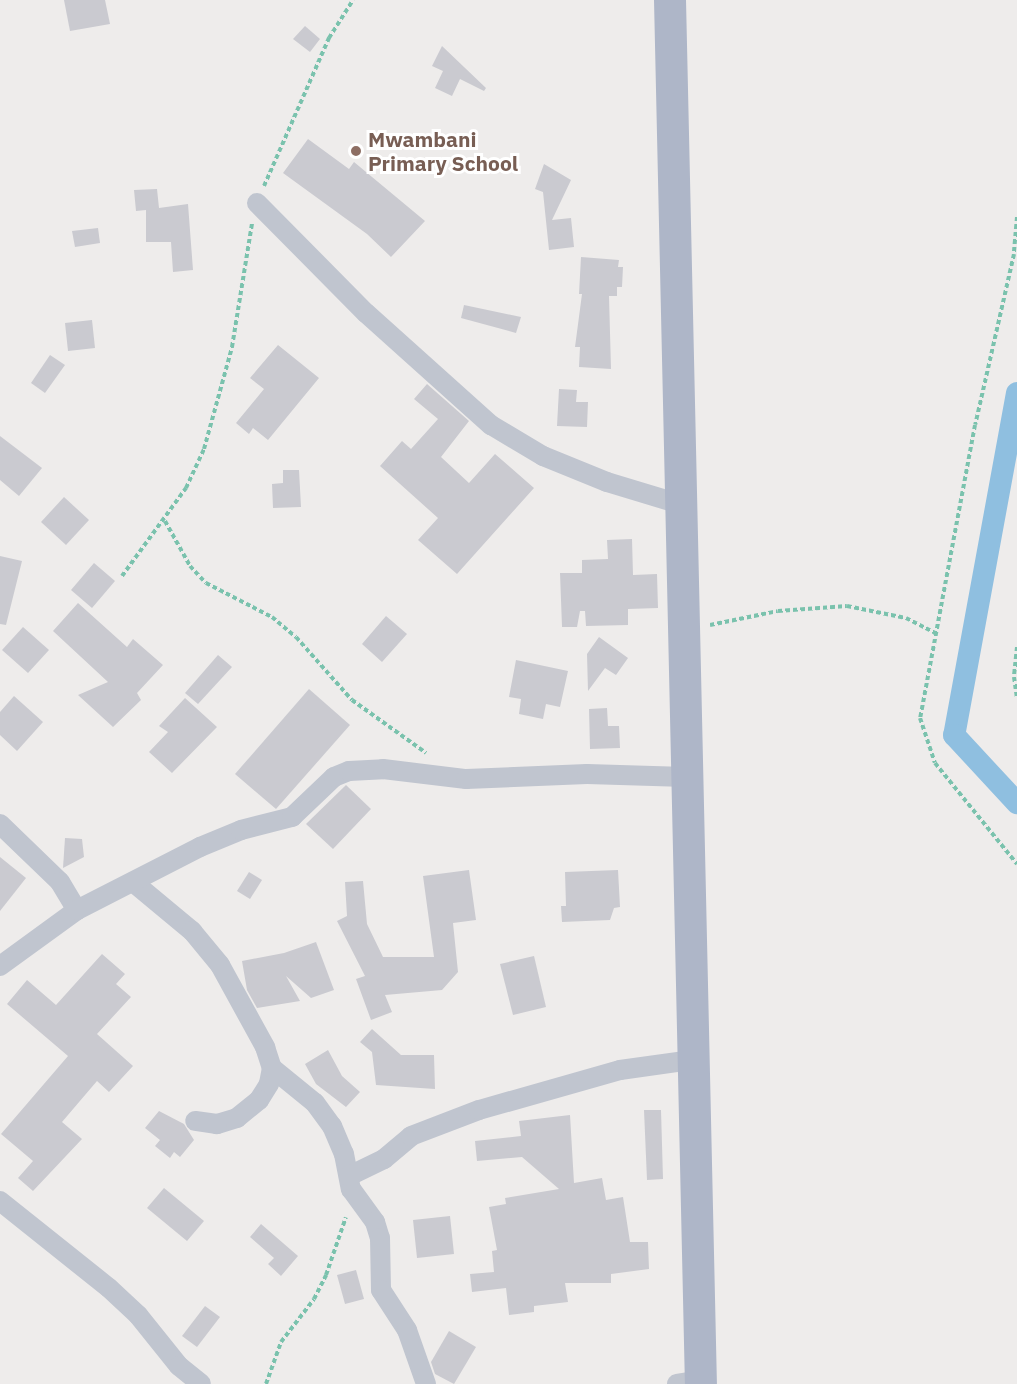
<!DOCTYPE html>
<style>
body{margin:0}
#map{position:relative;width:1017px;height:1384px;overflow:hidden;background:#eeeceb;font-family:"IBM Plex Sans",sans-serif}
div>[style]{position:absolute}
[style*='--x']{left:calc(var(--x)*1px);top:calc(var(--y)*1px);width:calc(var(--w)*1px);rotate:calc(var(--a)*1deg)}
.canal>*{height:22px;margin:-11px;padding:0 11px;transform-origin:11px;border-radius:11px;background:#8fbfe0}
.building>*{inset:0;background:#cacad0}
.path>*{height:4px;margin-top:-2px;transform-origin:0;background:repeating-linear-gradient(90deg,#7ac2ad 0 4.5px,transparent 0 7.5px)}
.street>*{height:20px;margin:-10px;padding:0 10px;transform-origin:10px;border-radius:10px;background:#c0c5cf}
.primary>*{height:32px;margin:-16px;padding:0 16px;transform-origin:16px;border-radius:16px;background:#aeb6c8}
.dots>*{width:16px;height:16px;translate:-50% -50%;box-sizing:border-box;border:3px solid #fff;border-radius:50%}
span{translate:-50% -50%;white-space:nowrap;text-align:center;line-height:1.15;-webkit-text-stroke:6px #fff;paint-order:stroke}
.education-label{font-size:21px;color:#785e54;font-weight:700}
.left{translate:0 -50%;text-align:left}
</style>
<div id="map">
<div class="canal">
<i style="--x:1017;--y:393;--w:348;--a:100.4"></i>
<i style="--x:954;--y:735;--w:93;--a:47.2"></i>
</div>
<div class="building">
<i style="clip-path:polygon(64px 0,105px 0,110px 24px,70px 31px)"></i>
<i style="clip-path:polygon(305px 26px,320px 39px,310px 52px,293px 39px)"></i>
<i style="clip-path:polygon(442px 46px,486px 88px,484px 91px,460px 79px,452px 96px,435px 88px,443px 71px,432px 66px)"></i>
<i style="clip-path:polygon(308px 139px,349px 169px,354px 162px,425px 221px,391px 257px,367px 234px,283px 173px)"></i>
<i style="clip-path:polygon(544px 164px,571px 180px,552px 220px,571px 218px,574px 247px,549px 250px,543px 192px,535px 189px)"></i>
<i style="clip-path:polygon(157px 189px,159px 208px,188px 204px,193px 270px,173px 272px,171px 242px,146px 242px,146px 210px,136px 211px,134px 190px)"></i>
<i style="clip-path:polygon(98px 228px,100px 243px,75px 247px,72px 231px)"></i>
<i style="clip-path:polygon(581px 257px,619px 260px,618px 267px,623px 267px,622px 287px,617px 287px,617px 296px,609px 296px,611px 369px,579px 367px,580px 347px,575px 347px,582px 294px,579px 294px)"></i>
<i style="clip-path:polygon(464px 305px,521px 317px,516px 333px,461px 318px)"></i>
<i style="clip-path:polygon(92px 320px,95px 348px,68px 351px,65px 323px)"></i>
<i style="clip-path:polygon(278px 345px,319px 378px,268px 440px,253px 428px,249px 434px,236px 423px,264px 389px,250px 378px)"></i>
<i style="clip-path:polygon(50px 355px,65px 365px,45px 393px,31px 383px)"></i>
<i style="clip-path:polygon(427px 384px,469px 421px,441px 457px,469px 483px,495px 454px,534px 488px,457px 574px,418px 540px,438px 518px,380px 466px,402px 441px,411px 449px,438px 419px,414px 399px)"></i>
<i style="clip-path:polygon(559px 389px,577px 390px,576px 402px,588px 402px,587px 427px,557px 426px)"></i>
<i style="clip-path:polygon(0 436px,42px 468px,19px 496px,0 480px)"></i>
<i style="clip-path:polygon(283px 470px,299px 470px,301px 507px,273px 508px,272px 484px,283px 483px)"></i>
<i style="clip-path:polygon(64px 497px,89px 520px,66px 545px,41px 522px)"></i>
<i style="clip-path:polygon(632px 539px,633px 575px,657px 574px,658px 608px,628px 609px,628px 625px,586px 626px,585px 611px,580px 611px,577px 627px,562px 627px,560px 573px,582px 573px,582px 560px,608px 559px,607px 540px)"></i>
<i style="clip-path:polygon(0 556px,22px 561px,6px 625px,0 624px)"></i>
<i style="clip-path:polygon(94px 563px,115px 581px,92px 608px,71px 590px)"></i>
<i style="clip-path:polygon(78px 603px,127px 647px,133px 639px,163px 665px,137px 693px,141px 700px,113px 727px,78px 695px,108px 682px,53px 631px)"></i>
<i style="clip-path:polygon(386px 616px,407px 634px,382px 662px,362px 644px)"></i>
<i style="clip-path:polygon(23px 627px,49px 650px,28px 673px,2px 650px)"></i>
<i style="clip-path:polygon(599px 637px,628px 658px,616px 675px,605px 668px,588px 691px,587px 654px)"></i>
<i style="clip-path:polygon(218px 655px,232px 667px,198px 704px,185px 693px)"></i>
<i style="clip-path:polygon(516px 660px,568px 671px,560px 707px,546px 704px,543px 719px,519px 714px,521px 699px,509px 697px)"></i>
<i style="clip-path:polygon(309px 689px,350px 725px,276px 809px,235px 774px)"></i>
<i style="clip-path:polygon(14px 696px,43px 722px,17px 751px,0 735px,0 712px)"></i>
<i style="clip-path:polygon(185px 698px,217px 727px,172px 773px,149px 752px,168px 732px,159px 726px)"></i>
<i style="clip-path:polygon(607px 708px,608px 726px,619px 726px,620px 748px,590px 749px,589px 709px)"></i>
<i style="clip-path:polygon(346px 785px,371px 809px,333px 849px,306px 824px)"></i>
<i style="clip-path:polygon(65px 838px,82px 839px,84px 857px,63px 868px)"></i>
<i style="clip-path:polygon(0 857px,26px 878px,0 911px)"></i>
<i style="clip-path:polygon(469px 870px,476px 920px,453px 923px,458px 972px,442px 990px,385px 995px,392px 1012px,371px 1020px,356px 979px,365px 976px,337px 921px,347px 916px,345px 882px,363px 881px,367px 924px,383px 957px,434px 957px,423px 876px)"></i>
<i style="clip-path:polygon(618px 870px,620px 907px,614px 908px,610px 920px,562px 922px,561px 906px,566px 906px,565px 872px)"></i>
<i style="clip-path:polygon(249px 872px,262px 880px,250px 899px,237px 891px)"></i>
<i style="clip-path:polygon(316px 942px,334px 990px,311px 998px,286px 976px,300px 1001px,257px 1008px,247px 990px,242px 961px,284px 953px)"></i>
<i style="clip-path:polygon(102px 954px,125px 974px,116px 984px,131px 997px,97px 1034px,133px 1066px,109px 1092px,97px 1081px,62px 1122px,82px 1139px,33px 1191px,18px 1178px,33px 1161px,1px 1134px,68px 1056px,7px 1004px,27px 980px,56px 1005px)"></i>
<i style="clip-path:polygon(534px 956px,546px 1007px,513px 1015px,500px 964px)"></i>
<i style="clip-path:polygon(372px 1029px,401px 1055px,434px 1055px,435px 1089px,376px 1085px,372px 1052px,360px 1042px)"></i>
<i style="clip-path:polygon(328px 1050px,342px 1076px,360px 1092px,346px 1107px,316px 1084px,305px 1064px)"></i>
<i style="clip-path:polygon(644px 1110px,661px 1110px,663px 1179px,647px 1180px)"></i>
<i style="clip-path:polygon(159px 1111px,184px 1124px,194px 1140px,180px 1157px,174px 1152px,170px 1158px,155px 1146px,160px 1140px,145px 1128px)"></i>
<i style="clip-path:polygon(570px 1115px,574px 1183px,602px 1178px,606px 1200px,623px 1197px,630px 1242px,648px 1242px,649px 1269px,611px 1274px,611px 1283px,565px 1283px,568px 1302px,534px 1306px,534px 1312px,509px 1315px,506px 1288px,472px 1292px,470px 1274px,494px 1272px,492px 1251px,497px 1250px,489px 1207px,506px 1204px,505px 1198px,559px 1189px,522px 1157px,477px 1161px,475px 1141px,521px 1136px,519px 1121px)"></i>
<i style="clip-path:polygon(164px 1188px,204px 1221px,187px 1241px,147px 1208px)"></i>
<i style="clip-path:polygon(450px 1216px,454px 1254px,417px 1258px,413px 1220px)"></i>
<i style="clip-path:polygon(261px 1224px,298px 1256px,281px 1276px,268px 1264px,274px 1258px,250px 1237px)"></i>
<i style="clip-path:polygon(356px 1270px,364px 1299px,345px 1304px,337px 1275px)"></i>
<i style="clip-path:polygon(205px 1306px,220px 1317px,197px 1347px,182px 1336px)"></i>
<i style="clip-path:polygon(449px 1331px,476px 1347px,454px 1384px,435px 1374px,431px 1362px)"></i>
</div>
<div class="path">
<i style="--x:264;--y:186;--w:162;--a:-66.3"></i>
<i style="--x:329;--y:38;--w:45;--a:-57.7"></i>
<i style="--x:1017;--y:217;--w:37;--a:95"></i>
<i style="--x:1014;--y:254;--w:175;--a:102.8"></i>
<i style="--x:975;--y:425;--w:298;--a:100.6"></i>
<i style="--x:920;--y:718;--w:47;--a:71.6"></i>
<i style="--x:935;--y:763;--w:130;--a:50.9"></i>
<i style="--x:165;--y:521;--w:51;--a:60.9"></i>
<i style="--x:190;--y:566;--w:23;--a:47"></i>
<i style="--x:206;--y:583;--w:74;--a:27.3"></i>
<i style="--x:272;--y:617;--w:31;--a:40"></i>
<i style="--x:296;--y:637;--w:84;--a:48.4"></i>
<i style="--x:352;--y:700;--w:91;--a:35.6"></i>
<i style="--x:122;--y:576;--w:109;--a:-54"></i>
<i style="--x:186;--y:488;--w:43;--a:-65.2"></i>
<i style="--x:204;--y:449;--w:106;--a:-74.6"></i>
<i style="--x:232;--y:347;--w:125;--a:-80.8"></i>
<i style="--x:710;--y:625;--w:69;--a:-11.6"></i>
<i style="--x:778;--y:611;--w:69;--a:-4.1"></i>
<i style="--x:847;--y:606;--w:60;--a:11.5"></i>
<i style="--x:906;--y:618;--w:34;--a:27"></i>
<i style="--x:1017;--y:647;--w:30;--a:96"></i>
<i style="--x:1014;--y:677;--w:22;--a:82"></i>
<i style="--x:266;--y:1384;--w:45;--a:-70.3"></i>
<i style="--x:281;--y:1342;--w:54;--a:-52.5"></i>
<i style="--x:314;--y:1299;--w:27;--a:-63"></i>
<i style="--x:326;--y:1275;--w:61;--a:-71"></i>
</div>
<div class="street">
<i style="--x:257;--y:203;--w:155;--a:45.3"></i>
<i style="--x:366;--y:313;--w:168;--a:41.9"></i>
<i style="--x:491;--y:425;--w:61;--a:30.8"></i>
<i style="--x:543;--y:456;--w:69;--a:22.1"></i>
<i style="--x:607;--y:482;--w:76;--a:16.8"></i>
<i style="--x:0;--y:824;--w:83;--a:44"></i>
<i style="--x:60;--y:882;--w:33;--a:59"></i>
<i style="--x:133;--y:882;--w:77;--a:39.7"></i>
<i style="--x:192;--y:931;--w:44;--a:50.5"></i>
<i style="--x:220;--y:965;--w:94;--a:61.2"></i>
<i style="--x:265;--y:1047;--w:22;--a:72"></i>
<i style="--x:272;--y:1068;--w:16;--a:101"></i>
<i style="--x:269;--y:1084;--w:19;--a:122"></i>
<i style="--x:259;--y:1100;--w:28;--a:141"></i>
<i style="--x:237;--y:1118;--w:21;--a:163"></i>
<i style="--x:217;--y:1124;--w:22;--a:-172"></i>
<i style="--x:0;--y:966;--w:95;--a:-36"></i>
<i style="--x:77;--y:910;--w:138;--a:-27.1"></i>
<i style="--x:200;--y:847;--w:44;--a:-22.5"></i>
<i style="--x:241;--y:830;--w:53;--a:-14.3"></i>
<i style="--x:292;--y:817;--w:58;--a:-43.6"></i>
<i style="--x:334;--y:777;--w:16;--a:-22"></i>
<i style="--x:349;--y:771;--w:34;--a:-3"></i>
<i style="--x:383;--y:769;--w:84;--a:6.9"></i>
<i style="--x:466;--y:779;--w:121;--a:-2.4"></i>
<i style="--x:587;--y:774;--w:99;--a:1.7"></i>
<i style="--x:272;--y:1068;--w:55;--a:39.1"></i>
<i style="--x:315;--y:1103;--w:29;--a:54"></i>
<i style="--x:332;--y:1126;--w:30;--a:67"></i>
<i style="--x:344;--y:1154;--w:36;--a:79"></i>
<i style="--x:351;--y:1189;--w:41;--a:54"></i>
<i style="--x:375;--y:1222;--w:17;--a:73"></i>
<i style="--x:380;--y:1238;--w:52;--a:88.9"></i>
<i style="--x:381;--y:1290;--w:48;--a:57"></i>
<i style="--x:407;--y:1330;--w:57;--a:70.6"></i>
<i style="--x:349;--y:1176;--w:39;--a:-26"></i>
<i style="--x:384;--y:1159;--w:35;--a:-40"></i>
<i style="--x:411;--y:1136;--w:73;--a:-20.9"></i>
<i style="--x:479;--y:1110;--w:147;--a:-15.8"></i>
<i style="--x:620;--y:1070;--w:73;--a:-7.9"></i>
<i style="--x:0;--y:1201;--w:139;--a:38.6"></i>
<i style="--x:109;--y:1288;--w:40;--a:43"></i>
<i style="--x:138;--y:1315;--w:65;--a:51.2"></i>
<i style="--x:179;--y:1366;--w:28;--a:39"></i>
<i style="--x:677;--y:1384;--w:24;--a:-9"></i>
</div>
<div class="primary">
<i style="--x:670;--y:0;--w:1384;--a:88.72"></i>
</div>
<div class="dots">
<i style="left:356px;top:151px;background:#8d6e63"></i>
</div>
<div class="education-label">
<span class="left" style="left:368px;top:151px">Mwambani<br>Primary School</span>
</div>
</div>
